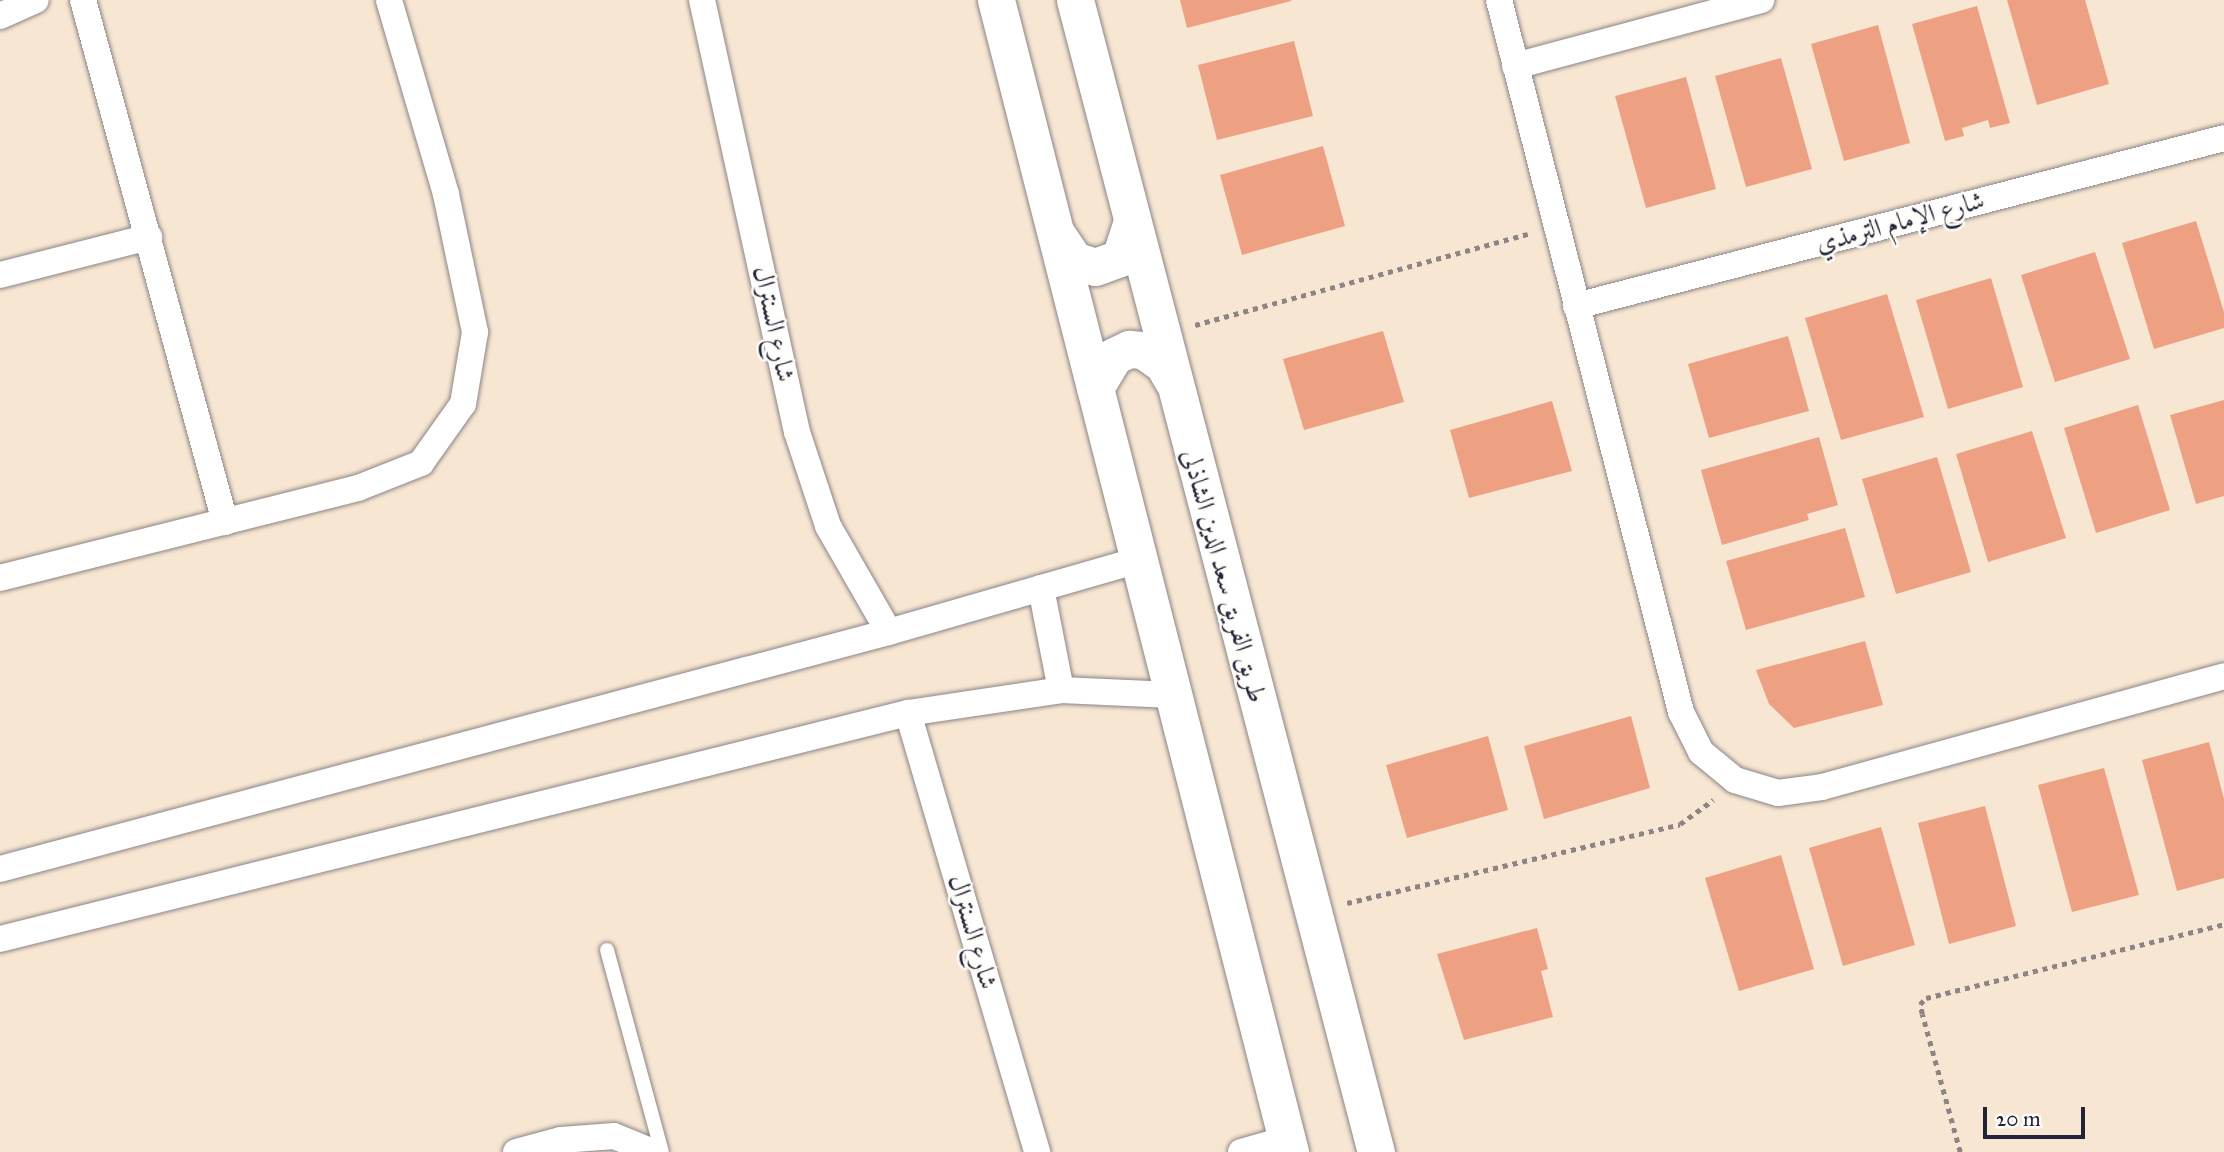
<!DOCTYPE html>
<meta charset="utf-8">
<style>
body{margin:0}
#map{position:relative;width:2224px;height:1152px;overflow:hidden;background:#f7e7d2;font-family:"IM FELL Great Primer",Amiri,serif}
div>[style]{position:absolute}
[style*='--x']{left:calc(var(--x)*1px);top:calc(var(--y)*1px);width:calc(var(--w)*1px);rotate:calc(var(--a)*1deg)}
.building>*{inset:0;background:#eea083}
.path>*{height:4.5px;margin-top:-2.25px;transform-origin:0;background:repeating-linear-gradient(90deg,#8c8486 0 5px,transparent 0 10px)}
.roads{filter:drop-shadow(0 0 2px #8c8486) drop-shadow(0 0 2px #8c8486)}
.lane>*{height:14px;margin:-7px;padding:0 7px;transform-origin:7px;border-radius:7px;background:#fff}
.street>*{height:26px;margin:-13px;padding:0 13px;transform-origin:13px;border-radius:13px;background:#fff}
.secondary>*{height:37px;margin:-18.5px;padding:0 18.5px;transform-origin:18.5px;border-radius:18.5px;background:#fff}
span{translate:-50% -50%;white-space:nowrap;text-align:center;line-height:1.15;-webkit-text-stroke:5px #fdfcf7;paint-order:stroke}
.street-label{font-size:26px;color:#22223b}
.scale{position:absolute;left:1983px;top:1107px;width:102px;height:32px;box-sizing:border-box;border:4px solid #22223b;border-top:0;padding-left:9px;font-size:21px;line-height:24px;white-space:nowrap;color:#22223b;-webkit-text-stroke:5px #fdfcf7;paint-order:stroke}
</style>
<div id="map">
<div class="building">
<i style="clip-path:polygon(1180px 0,1291px 0,1291px 1px,1187px 28px)"></i>
<i style="clip-path:polygon(2007px 0,2085px 0,2109px 84px,2037px 105px)"></i>
<i style="clip-path:polygon(1977px 6px,2010px 123px,1990px 128px,1988px 120px,1962px 128px,1964px 136px,1945px 141px,1912px 24px)"></i>
<i style="clip-path:polygon(1878px 25px,1910px 143px,1844px 161px,1811px 44px)"></i>
<i style="clip-path:polygon(1294px 41px,1313px 116px,1217px 140px,1198px 65px)"></i>
<i style="clip-path:polygon(1781px 58px,1812px 169px,1746px 187px,1715px 76px)"></i>
<i style="clip-path:polygon(1686px 77px,1716px 189px,1646px 208px,1615px 96px)"></i>
<i style="clip-path:polygon(1323px 146px,1345px 226px,1242px 255px,1220px 175px)"></i>
<i style="clip-path:polygon(2196px 221px,2224px 312px,2224px 328px,2154px 349px,2122px 243px)"></i>
<i style="clip-path:polygon(2095px 252px,2130px 359px,2055px 382px,2021px 275px)"></i>
<i style="clip-path:polygon(1991px 278px,2023px 387px,1948px 409px,1916px 300px)"></i>
<i style="clip-path:polygon(1887px 294px,1924px 417px,1841px 440px,1805px 318px)"></i>
<i style="clip-path:polygon(1383px 331px,1404px 402px,1304px 430px,1283px 359px)"></i>
<i style="clip-path:polygon(1788px 336px,1809px 411px,1709px 438px,1688px 364px)"></i>
<i style="clip-path:polygon(2224px 400px,2224px 496px,2196px 504px,2170px 415px)"></i>
<i style="clip-path:polygon(1552px 401px,1572px 471px,1469px 498px,1450px 430px)"></i>
<i style="clip-path:polygon(2138px 405px,2170px 510px,2096px 533px,2064px 428px)"></i>
<i style="clip-path:polygon(2032px 431px,2066px 538px,1988px 562px,1956px 454px)"></i>
<i style="clip-path:polygon(1819px 437px,1838px 505px,1807px 514px,1809px 520px,1722px 545px,1701px 470px)"></i>
<i style="clip-path:polygon(1937px 457px,1971px 572px,1896px 594px,1862px 479px)"></i>
<i style="clip-path:polygon(1845px 528px,1865px 597px,1746px 630px,1726px 561px)"></i>
<i style="clip-path:polygon(1865px 641px,1883px 705px,1794px 728px,1769px 704px,1756px 670px)"></i>
<i style="clip-path:polygon(1631px 716px,1650px 788px,1544px 819px,1524px 746px)"></i>
<i style="clip-path:polygon(1488px 736px,1508px 810px,1407px 838px,1386px 765px)"></i>
<i style="clip-path:polygon(2209px 742px,2224px 799px,2224px 878px,2177px 891px,2142px 760px)"></i>
<i style="clip-path:polygon(2104px 768px,2139px 895px,2072px 912px,2038px 785px)"></i>
<i style="clip-path:polygon(1985px 806px,2016px 926px,1949px 944px,1918px 823px)"></i>
<i style="clip-path:polygon(1881px 827px,1915px 945px,1843px 966px,1809px 848px)"></i>
<i style="clip-path:polygon(1781px 855px,1814px 969px,1739px 991px,1705px 878px)"></i>
<i style="clip-path:polygon(1537px 928px,1548px 969px,1541px 971px,1553px 1017px,1464px 1040px,1437px 954px)"></i>
</div>
<div class="path">
<i style="--x:1195;--y:325;--w:345;--a:-15.3"></i>
<i style="--x:1347;--y:903;--w:342;--a:-13.3"></i>
<i style="--x:1680;--y:824;--w:41;--a:-36"></i>
<i style="--x:1960;--y:1152;--w:143;--a:-105.4"></i>
<i style="--x:1922;--y:1014;--w:10;--a:-101"></i>
<i style="--x:1920;--y:1004;--w:8;--a:-45"></i>
<i style="--x:1926;--y:998;--w:307;--a:-13.9"></i>
</div>
<div class="roads">
<div class="lane">
<i style="--x:607;--y:950;--w:209;--a:74.8"></i>
</div>
<div class="street">
<i style="--x:83;--y:0;--w:541;--a:74.78"></i>
<i style="--x:702;--y:0;--w:442;--a:77.6"></i>
<i style="--x:797;--y:432;--w:99;--a:71.7"></i>
<i style="--x:828;--y:526;--w:122;--a:60.1"></i>
<i style="--x:1499;--y:0;--w:735;--a:75.66"></i>
<i style="--x:1681;--y:712;--w:45;--a:63.4"></i>
<i style="--x:1701;--y:752;--w:44;--a:39.5"></i>
<i style="--x:1735;--y:780;--w:45;--a:16.8"></i>
<i style="--x:1778;--y:793;--w:44;--a:-7.8"></i>
<i style="--x:1822;--y:787;--w:417;--a:-15.4"></i>
<i style="--x:0;--y:16;--w:39;--a:-24"></i>
<i style="--x:1515;--y:66;--w:255;--a:-15"></i>
<i style="--x:0;--y:275;--w:154;--a:-14.3"></i>
<i style="--x:1576;--y:306;--w:669;--a:-14.53"></i>
<i style="--x:0;--y:578;--w:369;--a:-14.1"></i>
<i style="--x:358;--y:488;--w:68;--a:-21.6"></i>
<i style="--x:421;--y:463;--w:72;--a:-54.6"></i>
<i style="--x:463;--y:404;--w:73;--a:-80.5"></i>
<i style="--x:475;--y:332;--w:141;--a:-101.9"></i>
<i style="--x:446;--y:194;--w:202;--a:-106.4"></i>
<i style="--x:1041;--y:588;--w:104;--a:78.9"></i>
<i style="--x:908;--y:713;--w:458;--a:73.6"></i>
<i style="--x:0;--y:869;--w:920;--a:-14.93"></i>
<i style="--x:889;--y:632;--w:263;--a:-16.1"></i>
<i style="--x:0;--y:939;--w:936;--a:-13.98"></i>
<i style="--x:908;--y:713;--w:155;--a:-8.5"></i>
<i style="--x:1061;--y:690;--w:111;--a:2.6"></i>
<i style="--x:516;--y:1152;--w:47;--a:-14.9"></i>
<i style="--x:561;--y:1140;--w:53;--a:-4.3"></i>
<i style="--x:614;--y:1136;--w:42;--a:22.3"></i>
<i style="--x:1241;--y:1152;--w:48;--a:-15.8"></i>
</div>
<div class="secondary">
<i style="--x:996;--y:0;--w:1189;--a:75.68"></i>
<i style="--x:1075;--y:0;--w:1191;--a:75.36"></i>
<i style="--x:1056;--y:233;--w:32;--a:56"></i>
<i style="--x:1074;--y:260;--w:22;--a:18"></i>
<i style="--x:1095;--y:267;--w:27;--a:-20"></i>
<i style="--x:1120;--y:258;--w:38;--a:-72"></i>
<i style="--x:1095;--y:388;--w:37;--a:-59"></i>
<i style="--x:1114;--y:356;--w:17;--a:-25"></i>
<i style="--x:1129;--y:349;--w:14;--a:4"></i>
<i style="--x:1143;--y:350;--w:24;--a:35"></i>
<i style="--x:1163;--y:364;--w:20;--a:60"></i>
</div>
</div>
<div class="street-label">
<span style="left:1900px;top:222px;rotate:-15deg">شارع الإمام الترمذي</span>
<span style="left:774px;top:324px;rotate:78deg">شارع السنترال</span>
<span style="left:1224px;top:576px;rotate:75deg">طريق الفريق سعد الدين الشاذلى</span>
<span style="left:973px;top:932px;rotate:74deg">شارع السنترال</span>
</div>
<div class="scale">20 m</div>
</div>
